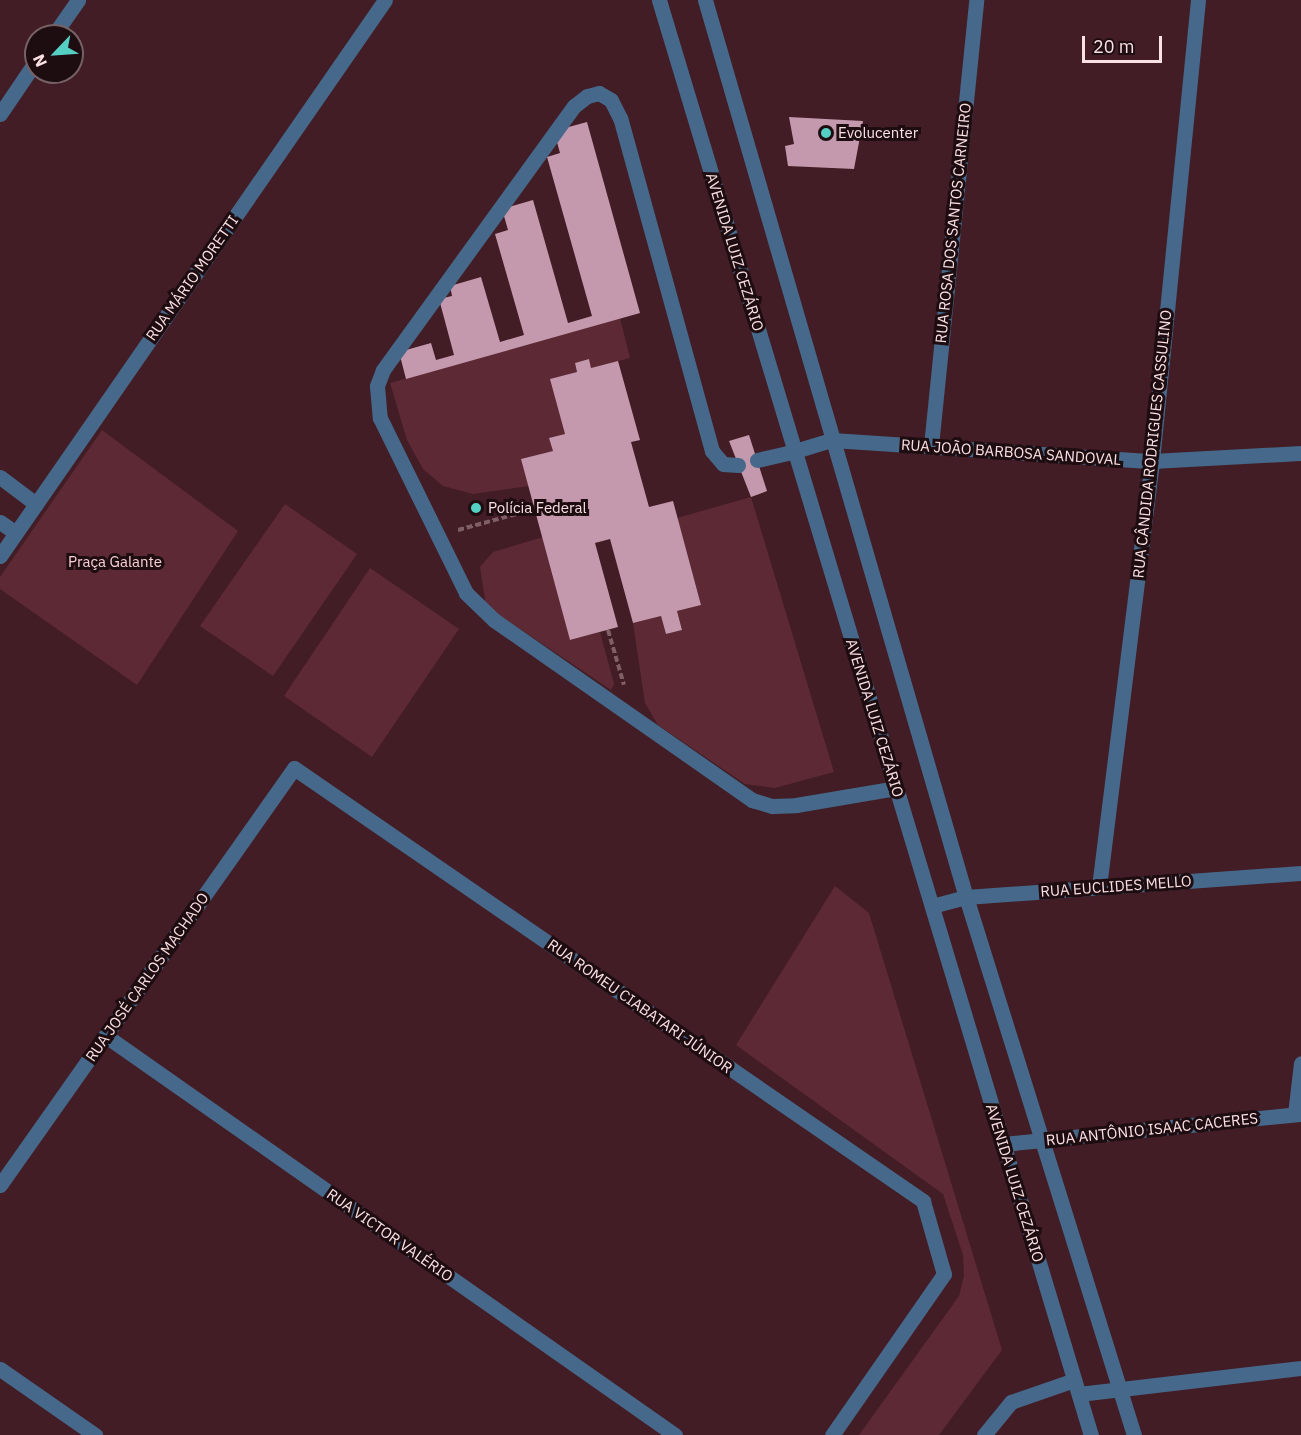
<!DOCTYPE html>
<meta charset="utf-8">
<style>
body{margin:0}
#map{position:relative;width:1301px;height:1435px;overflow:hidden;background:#421d25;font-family:"IBM Plex Sans",sans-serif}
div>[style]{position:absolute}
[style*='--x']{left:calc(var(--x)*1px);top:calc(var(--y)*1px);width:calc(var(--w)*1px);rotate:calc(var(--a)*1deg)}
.green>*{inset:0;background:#5d2934}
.building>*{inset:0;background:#c499ad}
.path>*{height:4px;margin-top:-2px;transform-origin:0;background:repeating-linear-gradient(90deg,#805e65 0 6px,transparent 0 9px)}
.service>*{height:15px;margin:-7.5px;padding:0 7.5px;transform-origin:7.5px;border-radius:7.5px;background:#46698b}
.minor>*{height:15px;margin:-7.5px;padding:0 7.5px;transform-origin:7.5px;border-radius:7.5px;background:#46698b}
.tertiary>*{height:15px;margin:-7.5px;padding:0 7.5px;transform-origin:7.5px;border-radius:7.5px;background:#46698b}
.dots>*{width:16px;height:16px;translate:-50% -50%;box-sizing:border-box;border:3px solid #1e0d10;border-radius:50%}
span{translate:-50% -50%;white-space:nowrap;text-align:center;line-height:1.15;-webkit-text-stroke:6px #1e0d10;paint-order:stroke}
.poi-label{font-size:15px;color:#fbe1e4}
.left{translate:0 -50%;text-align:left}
.street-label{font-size:15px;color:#fbe1e4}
.park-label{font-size:15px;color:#fad0d6}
.north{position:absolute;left:24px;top:24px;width:60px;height:60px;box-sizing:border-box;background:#1e0d10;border:2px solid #766265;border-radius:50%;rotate:245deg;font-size:16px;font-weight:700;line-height:24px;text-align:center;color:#fbe1e4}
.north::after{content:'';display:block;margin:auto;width:21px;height:27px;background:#55cec4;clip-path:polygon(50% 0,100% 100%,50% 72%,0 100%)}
.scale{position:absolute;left:1082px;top:36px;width:80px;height:27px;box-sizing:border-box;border:3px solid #fbe1e4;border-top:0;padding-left:8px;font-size:18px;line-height:21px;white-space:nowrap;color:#fbe1e4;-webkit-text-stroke:4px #1e0d10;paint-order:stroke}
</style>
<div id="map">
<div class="green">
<i style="clip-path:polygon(620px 318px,630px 358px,591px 368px,589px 359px,575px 363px,577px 372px,551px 379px,565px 434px,550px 438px,553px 451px,522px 459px,529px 486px,473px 494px,443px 486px,423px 469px,407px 440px,390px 383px)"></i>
<i style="clip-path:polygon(102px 430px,238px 531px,137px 685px,0 589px,0 577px)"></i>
<i style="clip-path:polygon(751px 497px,834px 772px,775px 788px,745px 784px,658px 725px,645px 703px,633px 623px,661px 616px,666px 634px,682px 630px,677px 611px,701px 605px,677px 518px)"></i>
<i style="clip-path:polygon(285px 504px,357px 554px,273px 676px,200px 626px)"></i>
<i style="clip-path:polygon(543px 537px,571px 640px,600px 632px,614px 684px,611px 690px,486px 606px,480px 567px,493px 552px)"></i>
<i style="clip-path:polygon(370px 568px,459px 629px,372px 757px,284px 696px)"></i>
<i style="clip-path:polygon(835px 886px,869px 913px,1002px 1350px,939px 1435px,859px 1435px,959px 1296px,964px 1276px,963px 1255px,943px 1194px,736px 1045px)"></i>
</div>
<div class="building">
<i style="clip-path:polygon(789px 117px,863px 121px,854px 169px,788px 166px,785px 146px,794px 144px)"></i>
<i style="clip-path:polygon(587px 122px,640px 313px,406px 379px,399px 352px,431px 343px,436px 360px,454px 355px,439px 299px,452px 296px,450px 286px,481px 277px,500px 342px,524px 335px,495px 234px,508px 230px,502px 209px,533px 200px,568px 323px,592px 316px,547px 157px,560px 153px,554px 131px)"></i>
<i style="clip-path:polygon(589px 359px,591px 368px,618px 361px,640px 440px,631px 442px,649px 507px,673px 501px,701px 605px,677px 611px,682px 630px,666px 634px,661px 616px,633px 623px,610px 539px,595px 543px,618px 627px,570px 640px,521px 459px,553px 451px,549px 438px,565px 434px,550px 379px,577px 372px,575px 363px)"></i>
<i style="clip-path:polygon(749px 435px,767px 491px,751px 497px,729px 441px)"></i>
</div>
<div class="path">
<i style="--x:458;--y:530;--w:80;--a:-15.3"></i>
<i style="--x:608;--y:630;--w:57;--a:73.8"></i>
</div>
<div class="service">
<i style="--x:757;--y:460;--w:39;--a:-13"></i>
<i style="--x:738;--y:465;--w:15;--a:-176"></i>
<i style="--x:723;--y:464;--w:17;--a:-130"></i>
<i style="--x:712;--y:451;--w:345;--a:-105.4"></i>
<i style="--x:620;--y:118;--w:20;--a:-117"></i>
<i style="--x:611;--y:100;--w:14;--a:-150"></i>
<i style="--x:599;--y:93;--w:12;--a:166"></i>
<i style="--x:587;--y:96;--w:16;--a:142"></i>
<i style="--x:574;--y:106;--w:326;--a:125.9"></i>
<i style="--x:383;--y:370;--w:17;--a:111"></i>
<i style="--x:377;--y:386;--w:32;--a:85"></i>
<i style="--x:380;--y:418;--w:195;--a:63.8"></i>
<i style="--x:466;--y:593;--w:39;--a:44"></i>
<i style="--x:494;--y:620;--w:315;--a:34.9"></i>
<i style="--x:752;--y:800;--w:21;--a:17"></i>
<i style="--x:772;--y:806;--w:24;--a:-2"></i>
<i style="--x:796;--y:805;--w:101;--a:-9.6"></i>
<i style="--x:984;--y:1435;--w:43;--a:-50.7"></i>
<i style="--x:1011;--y:1402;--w:67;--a:-19.2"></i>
</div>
<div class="minor">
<i style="--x:53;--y:36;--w:44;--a:-55.2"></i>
<i style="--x:0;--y:114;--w:64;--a:-55.8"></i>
<i style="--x:931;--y:446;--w:448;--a:-84.2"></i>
<i style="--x:795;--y:451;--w:39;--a:-17"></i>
<i style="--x:832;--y:440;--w:321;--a:3.8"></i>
<i style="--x:1152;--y:461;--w:149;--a:-3.1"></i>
<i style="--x:0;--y:477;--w:45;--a:36.9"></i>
<i style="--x:0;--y:522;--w:19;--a:35"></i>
<i style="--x:0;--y:556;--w:676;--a:-55.3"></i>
<i style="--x:1099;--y:887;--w:429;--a:-82.9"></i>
<i style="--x:1152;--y:461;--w:463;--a:-84.3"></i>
<i style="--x:932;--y:906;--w:35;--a:-15"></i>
<i style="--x:966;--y:897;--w:336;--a:-4.1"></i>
<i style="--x:106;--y:1036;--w:695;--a:35.04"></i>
<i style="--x:1295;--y:1114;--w:51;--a:-83.3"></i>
<i style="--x:1004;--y:1144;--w:299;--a:-5.8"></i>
<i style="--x:0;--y:1185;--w:510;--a:-54.81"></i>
<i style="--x:294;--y:768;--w:764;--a:34.54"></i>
<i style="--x:923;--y:1201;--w:76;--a:74"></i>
<i style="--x:944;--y:1274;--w:196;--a:124.8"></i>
<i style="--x:0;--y:1369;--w:116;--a:34.8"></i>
<i style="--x:1079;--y:1394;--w:224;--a:-6.7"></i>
</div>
<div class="tertiary">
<i style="--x:659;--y:0;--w:1499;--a:73.25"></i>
<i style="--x:705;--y:0;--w:934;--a:73.78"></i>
<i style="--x:966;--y:897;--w:564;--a:72.66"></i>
</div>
<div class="dots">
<i style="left:826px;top:133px;background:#55cec4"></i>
<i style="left:476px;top:508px;background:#55cec4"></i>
</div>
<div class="poi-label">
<span class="left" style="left:838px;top:133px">Evolucenter</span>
<span class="left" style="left:488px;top:508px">Polícia Federal</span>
</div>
<div class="street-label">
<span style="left:953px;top:223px;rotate:-84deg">RUA ROSA DOS SANTOS CARNEIRO</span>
<span style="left:735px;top:252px;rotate:73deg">AVENIDA LUIZ CEZÁRIO</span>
<span style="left:192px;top:278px;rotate:-55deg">RUA MÁRIO MORETTI</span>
<span style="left:1152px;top:444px;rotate:-84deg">RUA CÂNDIDA RODRIGUES CASSULINO</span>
<span style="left:1011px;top:452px;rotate:4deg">RUA JOÃO BARBOSA SANDOVAL</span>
<span style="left:875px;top:718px;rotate:73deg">AVENIDA LUIZ CEZÁRIO</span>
<span style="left:1116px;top:886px;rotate:-4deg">RUA EUCLIDES MELLO</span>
<span style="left:147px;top:977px;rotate:-55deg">RUA JOSÉ CARLOS MACHADO</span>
<span style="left:640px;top:1006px;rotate:35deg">RUA ROMEU CIABATARI JÚNIOR</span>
<span style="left:1152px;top:1129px;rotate:-6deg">RUA ANTÔNIO ISAAC CACERES</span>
<span style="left:1015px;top:1183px;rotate:73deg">AVENIDA LUIZ CEZÁRIO</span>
<span style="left:390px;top:1235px;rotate:35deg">RUA VICTOR VALÉRIO</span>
</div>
<div class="park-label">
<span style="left:115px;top:562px">Praça Galante</span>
</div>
<div class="north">N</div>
<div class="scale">20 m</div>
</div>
